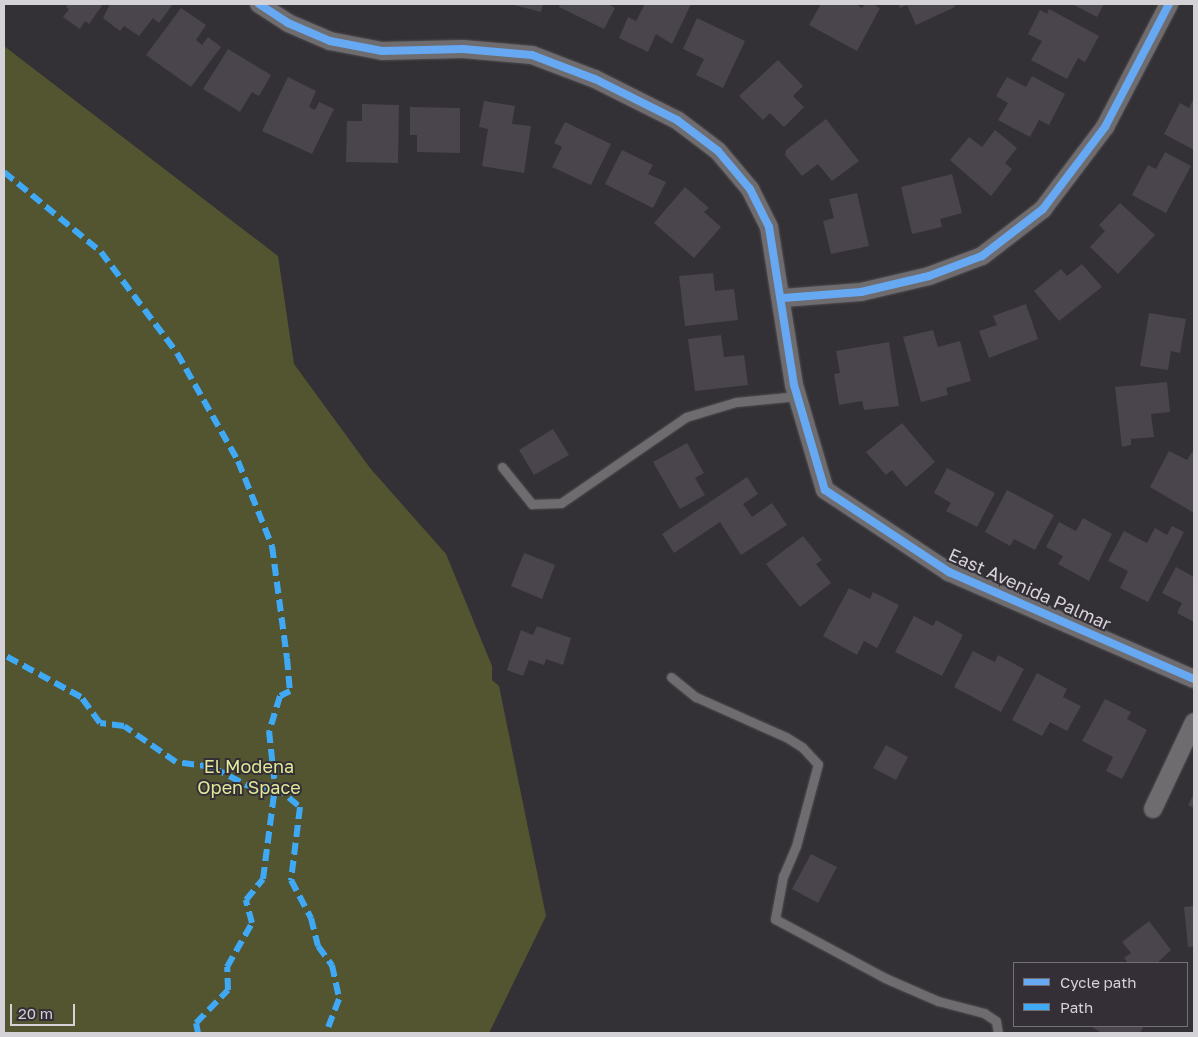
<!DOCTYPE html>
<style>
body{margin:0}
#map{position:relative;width:1198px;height:1037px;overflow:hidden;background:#333135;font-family:"Golos Text",sans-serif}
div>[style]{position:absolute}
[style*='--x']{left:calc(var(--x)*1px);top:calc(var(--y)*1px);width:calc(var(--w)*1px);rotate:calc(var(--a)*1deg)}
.green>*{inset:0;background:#525530}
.building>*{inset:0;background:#4a444d}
.roads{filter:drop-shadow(0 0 1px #504e51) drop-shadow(0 0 1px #504e51)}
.service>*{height:9px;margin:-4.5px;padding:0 4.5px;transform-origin:4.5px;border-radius:4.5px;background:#6e6c6f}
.minor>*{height:18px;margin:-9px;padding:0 9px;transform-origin:9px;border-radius:9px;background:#6e6c6f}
.quiet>*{height:6px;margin-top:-3px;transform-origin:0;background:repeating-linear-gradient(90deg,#3fa9f5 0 12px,transparent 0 18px)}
.cycleway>*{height:8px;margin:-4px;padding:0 4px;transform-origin:4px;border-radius:4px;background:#66a8f1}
span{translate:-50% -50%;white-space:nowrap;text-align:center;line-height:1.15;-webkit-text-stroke:4px #342f37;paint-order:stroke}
.street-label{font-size:18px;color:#d5d2d7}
.park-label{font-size:18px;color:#e1e898}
.frame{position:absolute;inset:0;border:5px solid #d5d2d7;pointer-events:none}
.legend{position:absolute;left:1013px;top:962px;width:175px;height:65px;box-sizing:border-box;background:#342f37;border:1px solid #747077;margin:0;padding:6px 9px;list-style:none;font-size:15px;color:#d5d2d7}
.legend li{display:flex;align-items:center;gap:10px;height:25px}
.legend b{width:25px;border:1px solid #747077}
.scale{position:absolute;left:10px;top:1004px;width:65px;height:22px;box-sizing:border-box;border:2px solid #d5d2d7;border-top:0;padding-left:6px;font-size:15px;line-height:18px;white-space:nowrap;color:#d5d2d7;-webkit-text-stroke:4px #342f37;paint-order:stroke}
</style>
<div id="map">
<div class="green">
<i style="clip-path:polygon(4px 46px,278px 256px,294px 364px,370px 468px,446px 554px,492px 666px,492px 680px,499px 686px,546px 916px,489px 1033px,4px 1033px)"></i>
</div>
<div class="building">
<i style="clip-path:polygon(68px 4px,103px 4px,89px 24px,85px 21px,80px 29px,63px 17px,69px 9px,66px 7px)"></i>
<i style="clip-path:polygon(110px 4px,173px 4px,159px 23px,153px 18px,139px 36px,124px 26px,120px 31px,103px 18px)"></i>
<i style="clip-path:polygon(510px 4px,543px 4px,541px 12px)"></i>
<i style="clip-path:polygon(560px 4px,608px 4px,615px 8px,604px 29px,559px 7px)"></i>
<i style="clip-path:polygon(645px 4px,691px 4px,672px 44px,656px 34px,648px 52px,619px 38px,628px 17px,636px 21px)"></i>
<i style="clip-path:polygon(821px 4px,855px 4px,862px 8px,865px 4px,873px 4px,880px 8px,857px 51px,809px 25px)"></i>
<i style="clip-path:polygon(898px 4px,954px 4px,955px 7px,916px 25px,907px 5px,900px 8px)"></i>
<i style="clip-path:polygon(1072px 4px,1104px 4px,1097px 17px)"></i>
<i style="clip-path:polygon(181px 8px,206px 25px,196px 40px,202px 45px,208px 37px,221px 47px,191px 87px,146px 55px)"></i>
<i style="clip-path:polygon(1049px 9px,1099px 36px,1085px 62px,1078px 58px,1067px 79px,1031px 60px,1042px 41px,1028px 34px,1040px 10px,1047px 14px)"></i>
<i style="clip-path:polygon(697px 18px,745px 41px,723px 88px,696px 75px,704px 59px,683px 49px)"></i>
<i style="clip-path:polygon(228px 49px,271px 75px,259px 96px,252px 92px,240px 112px,203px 89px)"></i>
<i style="clip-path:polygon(778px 60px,803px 86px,793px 96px,804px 107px,784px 127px,770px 113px,763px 120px,739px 96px)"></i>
<i style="clip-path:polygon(1032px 76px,1065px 94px,1049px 125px,1039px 120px,1030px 137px,998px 120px,1008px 103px,996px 96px,1007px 77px,1026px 87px)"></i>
<i style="clip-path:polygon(288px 77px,316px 91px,309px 107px,315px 110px,319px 102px,334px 109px,312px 154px,262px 131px)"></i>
<i style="clip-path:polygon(1194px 98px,1194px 150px,1164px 134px,1180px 103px,1189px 108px)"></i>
<i style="clip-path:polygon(484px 101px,515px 106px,512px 124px,531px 126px,524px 173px,482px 166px,488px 129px,479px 127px)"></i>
<i style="clip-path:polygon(362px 104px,399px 105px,398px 163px,346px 162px,347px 121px,362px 121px)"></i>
<i style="clip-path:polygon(410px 107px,460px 108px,460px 153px,417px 152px,417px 135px,410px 135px)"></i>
<i style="clip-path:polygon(826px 119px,859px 161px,832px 181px,818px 164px,802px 176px,785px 155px,786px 150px)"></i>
<i style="clip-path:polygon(565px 122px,611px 144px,591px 185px,552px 167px,562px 147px,554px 143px)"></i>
<i style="clip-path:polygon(995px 130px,1017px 148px,1005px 163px,1012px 169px,991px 196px,950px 160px,969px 137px,982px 147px)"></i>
<i style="clip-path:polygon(622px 150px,653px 165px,648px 174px,666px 182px,653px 208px,605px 184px)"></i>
<i style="clip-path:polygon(1165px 152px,1191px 166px,1166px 213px,1132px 195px,1148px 165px,1156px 169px)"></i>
<i style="clip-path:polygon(952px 174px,962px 213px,940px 219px,942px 227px,912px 234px,901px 187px)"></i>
<i style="clip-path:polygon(685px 187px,709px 208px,704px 212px,721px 227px,694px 258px,654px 223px)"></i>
<i style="clip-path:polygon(857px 193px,869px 246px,831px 254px,823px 221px,834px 218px,829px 199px)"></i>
<i style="clip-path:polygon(1120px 203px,1155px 235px,1118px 274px,1090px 247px,1105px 231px,1099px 225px)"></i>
<i style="clip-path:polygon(1082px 264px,1102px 287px,1059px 321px,1034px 291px,1061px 269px,1067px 276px)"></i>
<i style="clip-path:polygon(713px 273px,715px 291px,734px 289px,738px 320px,685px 326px,679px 276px)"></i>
<i style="clip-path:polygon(1026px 304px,1038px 339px,989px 358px,979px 331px,997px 325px,993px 316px)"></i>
<i style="clip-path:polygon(1149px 313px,1186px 319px,1180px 353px,1171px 351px,1168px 370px,1140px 366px)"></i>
<i style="clip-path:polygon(933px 330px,938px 347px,960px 341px,971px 381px,946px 388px,948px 395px,921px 402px,903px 337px)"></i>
<i style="clip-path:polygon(721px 335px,724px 357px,744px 355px,748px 385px,695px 391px,688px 339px)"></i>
<i style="clip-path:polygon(889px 342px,899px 406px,864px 410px,862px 401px,839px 405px,834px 374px,840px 373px,836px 351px)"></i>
<i style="clip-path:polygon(1167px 382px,1170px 412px,1151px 414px,1154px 437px,1131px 439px,1131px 445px,1122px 447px,1115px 387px)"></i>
<i style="clip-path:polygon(902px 423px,935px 462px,906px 487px,892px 470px,886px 475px,866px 452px)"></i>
<i style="clip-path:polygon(553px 429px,569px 455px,534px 475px,519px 450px)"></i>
<i style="clip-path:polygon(687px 443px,704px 473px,695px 478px,705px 495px,680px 509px,653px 462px)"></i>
<i style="clip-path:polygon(1169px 451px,1187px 460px,1192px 452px,1194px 453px,1194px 513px,1150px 487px)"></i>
<i style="clip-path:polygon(947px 468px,995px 493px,977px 527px,946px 511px,951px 503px,934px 493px)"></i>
<i style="clip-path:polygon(747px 477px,758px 494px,743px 504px,752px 517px,772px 503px,787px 525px,741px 555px,720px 522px,674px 553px,662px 534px)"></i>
<i style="clip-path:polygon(1007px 490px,1054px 515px,1035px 550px,1014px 539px,1010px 546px,985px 532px)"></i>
<i style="clip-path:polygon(1083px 518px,1112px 534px,1089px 581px,1058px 564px,1063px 556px,1046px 547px,1059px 522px,1076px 531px)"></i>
<i style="clip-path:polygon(1172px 526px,1184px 532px,1148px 602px,1120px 588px,1128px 571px,1108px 561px,1124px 531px,1147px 543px,1155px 528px,1167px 535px)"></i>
<i style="clip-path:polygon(803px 536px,822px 560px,816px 564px,831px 583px,800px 607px,766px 564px)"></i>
<i style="clip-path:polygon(524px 553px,555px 565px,542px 599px,511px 586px)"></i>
<i style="clip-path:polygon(1176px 567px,1194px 577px,1194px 622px,1177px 613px,1182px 603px,1162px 593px)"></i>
<i style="clip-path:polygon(849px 588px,870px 599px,873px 592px,899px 605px,877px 648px,864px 641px,857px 655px,823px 636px)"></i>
<i style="clip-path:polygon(914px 616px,933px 626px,936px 620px,963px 635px,942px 676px,895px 652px)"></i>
<i style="clip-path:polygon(537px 626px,571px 638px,563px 665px,546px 659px,544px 665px,529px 660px,523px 676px,507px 670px,521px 630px,533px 635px)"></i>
<i style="clip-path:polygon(973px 651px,995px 662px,998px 655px,1024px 669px,1001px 712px,954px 687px)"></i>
<i style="clip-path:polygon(1037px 673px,1067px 689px,1063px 697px,1081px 706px,1067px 731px,1050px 722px,1042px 736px,1012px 720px)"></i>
<i style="clip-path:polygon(1105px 699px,1131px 712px,1127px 719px,1147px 730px,1122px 779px,1106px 771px,1113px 757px,1082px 741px)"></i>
<i style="clip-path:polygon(886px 745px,908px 757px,896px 780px,873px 768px)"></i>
<i style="clip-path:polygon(1194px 794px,1194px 808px,1188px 805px)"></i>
<i style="clip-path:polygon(811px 854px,837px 867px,818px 903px,792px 889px)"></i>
<i style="clip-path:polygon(1194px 906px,1194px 946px,1188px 947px,1184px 907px)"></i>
<i style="clip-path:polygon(1149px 921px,1171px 950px,1157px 963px,1128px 963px,1124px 958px,1131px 953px,1122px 942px)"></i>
<i style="clip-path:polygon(1091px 1026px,1144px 1026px,1140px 1033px,1101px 1033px)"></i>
</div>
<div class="roads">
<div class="service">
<i style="--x:502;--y:467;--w:48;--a:51"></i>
<i style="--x:532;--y:504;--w:29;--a:-2"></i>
<i style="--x:561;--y:503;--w:152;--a:-34.5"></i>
<i style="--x:686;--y:417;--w:52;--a:-16.7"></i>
<i style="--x:736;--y:402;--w:62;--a:-5.5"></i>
<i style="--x:671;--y:677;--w:32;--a:39"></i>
<i style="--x:696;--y:697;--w:98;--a:24"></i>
<i style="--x:786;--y:737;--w:19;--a:32"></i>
<i style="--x:802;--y:747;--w:23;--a:47"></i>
<i style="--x:818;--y:764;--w:85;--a:105"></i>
<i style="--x:796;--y:846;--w:33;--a:113"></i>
<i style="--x:783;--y:876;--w:44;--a:100.5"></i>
<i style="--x:775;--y:919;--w:125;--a:28.2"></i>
<i style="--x:885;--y:978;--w:58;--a:23.5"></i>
<i style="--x:938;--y:1001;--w:48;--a:14.6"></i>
<i style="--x:984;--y:1013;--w:14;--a:34"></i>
<i style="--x:996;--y:1021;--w:12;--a:81"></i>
</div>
<div class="minor">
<i style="--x:259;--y:4;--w:35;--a:33"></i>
<i style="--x:288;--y:23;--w:46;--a:23.2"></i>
<i style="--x:330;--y:41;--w:53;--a:10.9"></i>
<i style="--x:382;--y:51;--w:81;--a:-1.4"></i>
<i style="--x:463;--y:49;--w:69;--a:5"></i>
<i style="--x:532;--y:55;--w:67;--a:20.9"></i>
<i style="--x:595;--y:79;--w:92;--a:26.6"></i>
<i style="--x:677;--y:120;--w:51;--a:37.1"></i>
<i style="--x:718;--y:151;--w:50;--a:49.9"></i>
<i style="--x:750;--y:189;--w:42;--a:63.4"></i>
<i style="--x:769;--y:227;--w:160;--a:81"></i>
<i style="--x:794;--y:385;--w:109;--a:73.6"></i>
<i style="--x:825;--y:490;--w:149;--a:33.5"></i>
<i style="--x:949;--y:572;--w:267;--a:23.6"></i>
<i style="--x:783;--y:298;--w:78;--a:-4.4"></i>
<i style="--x:861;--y:292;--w:70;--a:-13.2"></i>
<i style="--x:929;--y:276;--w:57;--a:-20.7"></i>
<i style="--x:982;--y:256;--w:77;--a:-37.6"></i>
<i style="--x:1043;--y:209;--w:103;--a:-52.9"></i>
<i style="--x:1105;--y:127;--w:139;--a:-62.5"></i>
<i style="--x:1153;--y:809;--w:96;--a:-64.8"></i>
</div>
</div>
<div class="quiet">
<i style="--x:4;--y:172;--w:126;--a:39.5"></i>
<i style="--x:101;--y:252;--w:126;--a:53"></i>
<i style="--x:177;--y:353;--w:124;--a:60.5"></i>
<i style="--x:238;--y:461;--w:92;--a:68.2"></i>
<i style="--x:272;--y:546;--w:113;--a:82.4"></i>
<i style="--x:287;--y:658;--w:33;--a:85"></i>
<i style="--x:290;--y:691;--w:11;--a:153"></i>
<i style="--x:280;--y:696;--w:37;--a:107"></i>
<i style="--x:269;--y:731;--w:55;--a:83.8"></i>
<i style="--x:275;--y:786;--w:19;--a:168"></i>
<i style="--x:256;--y:790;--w:50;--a:-152.4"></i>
<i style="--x:212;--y:767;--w:36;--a:-172"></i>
<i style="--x:176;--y:762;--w:63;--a:-145.3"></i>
<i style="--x:124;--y:726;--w:24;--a:-173"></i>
<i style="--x:100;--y:723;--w:32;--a:-126"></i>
<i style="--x:81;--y:697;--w:88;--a:-151.4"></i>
<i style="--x:275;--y:786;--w:33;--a:40"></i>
<i style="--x:300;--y:807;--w:74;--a:97"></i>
<i style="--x:291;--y:880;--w:43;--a:62.2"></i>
<i style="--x:311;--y:918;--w:29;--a:76"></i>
<i style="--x:318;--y:946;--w:24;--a:54"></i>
<i style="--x:332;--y:965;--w:35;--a:78"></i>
<i style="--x:339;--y:999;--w:36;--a:111"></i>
<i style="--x:198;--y:1033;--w:10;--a:-101"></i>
<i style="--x:196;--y:1023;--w:46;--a:-45.9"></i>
<i style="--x:228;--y:990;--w:23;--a:-92"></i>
<i style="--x:227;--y:967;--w:51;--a:-60.4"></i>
<i style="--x:252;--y:923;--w:24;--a:-105"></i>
<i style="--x:246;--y:900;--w:27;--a:-51"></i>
<i style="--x:263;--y:879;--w:94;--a:-82.6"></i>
</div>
<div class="cycleway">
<i style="--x:259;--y:4;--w:35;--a:33"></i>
<i style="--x:288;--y:23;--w:46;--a:23.2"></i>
<i style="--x:330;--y:41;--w:53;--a:10.9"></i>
<i style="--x:382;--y:51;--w:81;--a:-1.4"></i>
<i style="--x:463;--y:49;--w:69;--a:5"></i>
<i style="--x:532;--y:55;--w:67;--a:20.9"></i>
<i style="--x:595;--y:79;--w:92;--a:26.6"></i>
<i style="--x:677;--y:120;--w:51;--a:37.1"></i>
<i style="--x:718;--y:151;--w:50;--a:49.9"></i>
<i style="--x:750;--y:189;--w:42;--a:63.4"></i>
<i style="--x:769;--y:227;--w:160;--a:81"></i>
<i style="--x:794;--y:385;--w:109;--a:73.6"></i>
<i style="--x:825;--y:490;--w:149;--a:33.5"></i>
<i style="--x:949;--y:572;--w:267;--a:23.6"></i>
<i style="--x:783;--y:298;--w:78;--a:-4.4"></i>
<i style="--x:861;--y:292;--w:70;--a:-13.2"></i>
<i style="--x:929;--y:276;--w:57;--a:-20.7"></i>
<i style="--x:982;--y:256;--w:77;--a:-37.6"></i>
<i style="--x:1043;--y:209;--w:103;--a:-52.9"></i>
<i style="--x:1105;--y:127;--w:139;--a:-62.5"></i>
</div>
<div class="street-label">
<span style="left:1030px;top:589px;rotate:24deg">East Avenida Palmar</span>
</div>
<div class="park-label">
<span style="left:249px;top:777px">El Modena<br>Open Space</span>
</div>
<div class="frame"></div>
<ul class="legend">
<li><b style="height:6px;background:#66a8f1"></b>Cycle path</li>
<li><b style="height:6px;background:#3fa9f5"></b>Path</li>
</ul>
<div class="scale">20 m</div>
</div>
